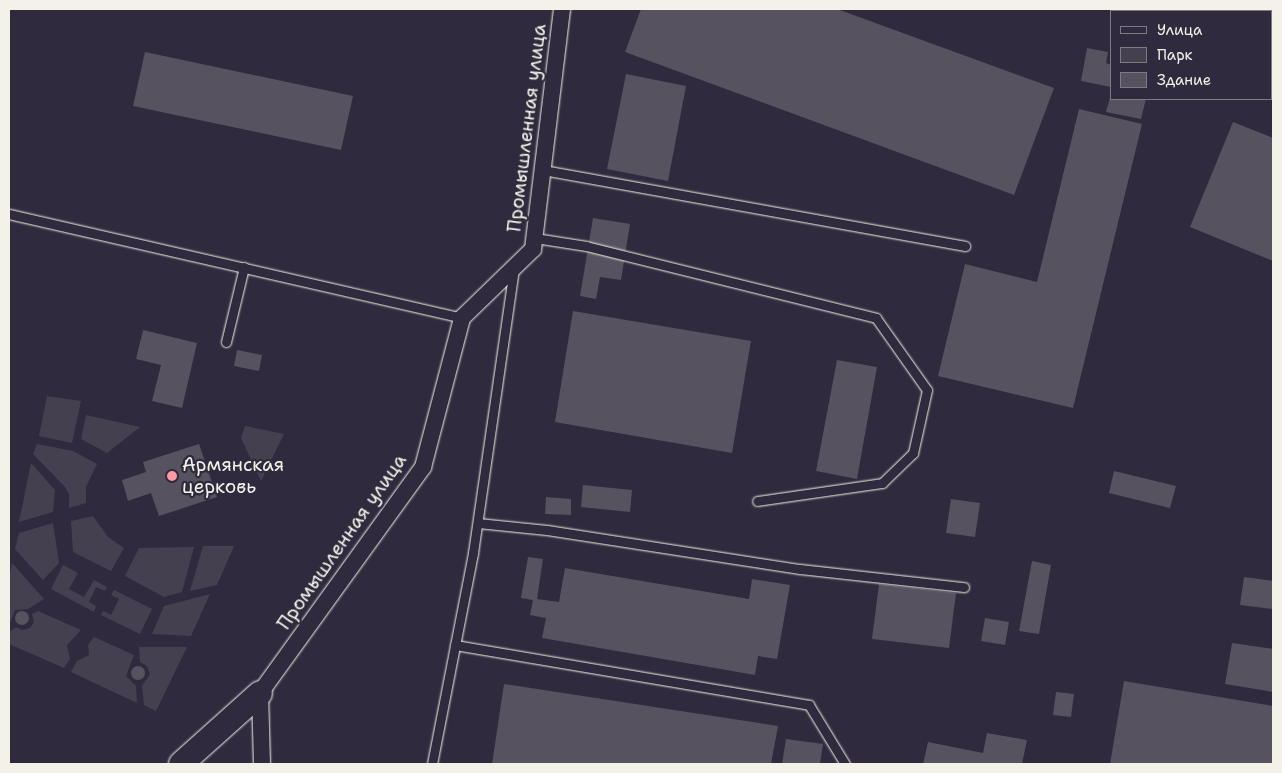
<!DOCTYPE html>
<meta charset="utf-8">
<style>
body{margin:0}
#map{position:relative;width:1282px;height:773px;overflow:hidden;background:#2f2a3d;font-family:"Shantell Sans",sans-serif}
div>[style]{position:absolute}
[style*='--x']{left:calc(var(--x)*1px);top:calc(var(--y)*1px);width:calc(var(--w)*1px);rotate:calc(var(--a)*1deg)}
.green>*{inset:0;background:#454050}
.building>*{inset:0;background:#56525f}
.round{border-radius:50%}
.roads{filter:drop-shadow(0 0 1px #f4f1e8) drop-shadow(0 0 1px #f4f1e8)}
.lane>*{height:9px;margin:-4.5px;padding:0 4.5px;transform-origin:4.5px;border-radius:4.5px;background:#2f2a3d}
.street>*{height:16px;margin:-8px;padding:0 8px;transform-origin:8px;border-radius:8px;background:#2f2a3d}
.secondary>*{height:24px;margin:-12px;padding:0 12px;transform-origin:12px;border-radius:12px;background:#2f2a3d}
.dots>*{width:14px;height:14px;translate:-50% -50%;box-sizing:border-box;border:2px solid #2f2a3d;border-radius:50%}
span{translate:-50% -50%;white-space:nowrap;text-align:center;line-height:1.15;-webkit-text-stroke:4.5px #2f2a3d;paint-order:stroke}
.street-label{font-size:19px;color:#f4f1e8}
.poi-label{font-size:19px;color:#f4f1e8}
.left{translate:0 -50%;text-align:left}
.frame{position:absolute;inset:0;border:10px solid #f4f1e8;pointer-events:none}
.legend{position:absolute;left:1110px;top:10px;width:162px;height:90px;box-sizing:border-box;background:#2f2a3d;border:1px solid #7e7a81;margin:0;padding:6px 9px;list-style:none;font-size:15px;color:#f4f1e8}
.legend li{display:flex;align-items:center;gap:10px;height:25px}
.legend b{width:25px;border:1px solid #7e7a81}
</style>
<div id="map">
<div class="green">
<i style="clip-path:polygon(47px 396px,81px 401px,72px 443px,39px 436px)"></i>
<i style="clip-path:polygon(86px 415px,140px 427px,107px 453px,81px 439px)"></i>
<i style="clip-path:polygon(245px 426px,284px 434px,261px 481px,241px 438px)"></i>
<i style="clip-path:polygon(37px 444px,73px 451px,97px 464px,86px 487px,86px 503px,69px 508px,69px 494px,65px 487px,33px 454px)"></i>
<i style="clip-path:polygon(31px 463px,55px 490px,53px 512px,19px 522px)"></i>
<i style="clip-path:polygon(93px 516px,108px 537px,124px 548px,111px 571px,73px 552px,71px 521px)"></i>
<i style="clip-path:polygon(53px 523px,59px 563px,43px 580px,15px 549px,19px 533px)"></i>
<i style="clip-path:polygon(203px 546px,234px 546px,217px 585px,190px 591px)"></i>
<i style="clip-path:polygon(194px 547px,182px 592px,164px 597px,125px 576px,139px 548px)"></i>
<i style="clip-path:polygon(12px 563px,44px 599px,28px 609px,15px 610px,9px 625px,9px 579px)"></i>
<i style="clip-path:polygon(63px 565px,78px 573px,69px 589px,84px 597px,94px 580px,107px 587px,105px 591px,96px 587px,89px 602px,96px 606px,94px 612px,51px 589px)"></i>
<i style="clip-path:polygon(114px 590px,152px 609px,140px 634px,101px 615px,103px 611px,111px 615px,119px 599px,111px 595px)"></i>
<i style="clip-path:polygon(210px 594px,191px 636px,152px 634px,164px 606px)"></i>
<i style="clip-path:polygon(38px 611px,81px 630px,67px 645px,70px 659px,64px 668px,9px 644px,9px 632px,16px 627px,22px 630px,30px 628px,34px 622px,32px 614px)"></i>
<i style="clip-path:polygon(94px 637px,134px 655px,126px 676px,136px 686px,137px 703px,71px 672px,77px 661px,89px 655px,88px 645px)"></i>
<i style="clip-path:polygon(139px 647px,187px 647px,156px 711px,144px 705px,142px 686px,150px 674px,147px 666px,140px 662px)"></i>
</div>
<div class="building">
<i style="clip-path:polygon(641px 9px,837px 9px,1054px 88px,1014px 195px,625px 52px)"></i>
<i style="clip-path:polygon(1087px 48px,1108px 52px,1106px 63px,1111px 65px,1111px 87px,1081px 81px)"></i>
<i style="clip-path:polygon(145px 52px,353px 96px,341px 150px,133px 106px)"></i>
<i style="clip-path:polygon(626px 74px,686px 86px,668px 181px,607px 169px)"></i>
<i style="clip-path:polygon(1111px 94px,1111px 99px,1146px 99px,1141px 119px,1106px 112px)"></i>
<i style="clip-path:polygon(1079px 109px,1142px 124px,1073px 408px,938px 376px,965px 264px,1037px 282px)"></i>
<i style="clip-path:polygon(1233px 122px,1273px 138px,1273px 261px,1190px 227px)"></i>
<i style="clip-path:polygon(593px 218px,630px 224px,621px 280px,600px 277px,596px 299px,580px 296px)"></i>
<i style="clip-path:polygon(573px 311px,751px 341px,732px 453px,555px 422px)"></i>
<i style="clip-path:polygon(143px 330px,197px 343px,182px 408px,152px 401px,161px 365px,136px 359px)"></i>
<i style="clip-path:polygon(237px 350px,262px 355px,259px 371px,234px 366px)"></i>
<i style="clip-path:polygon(837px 360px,877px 367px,857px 479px,816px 471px)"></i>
<i style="clip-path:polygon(199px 444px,217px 497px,159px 516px,151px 493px,128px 501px,122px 480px,146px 472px,143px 462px)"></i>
<i style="clip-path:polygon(1114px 471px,1176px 486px,1170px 508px,1109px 493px)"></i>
<i style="clip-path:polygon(583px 485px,632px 490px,630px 512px,581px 507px)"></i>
<i style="clip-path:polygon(546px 497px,571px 499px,571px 515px,545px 514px)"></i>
<i style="clip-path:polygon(951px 499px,980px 503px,975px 537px,946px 533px)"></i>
<i style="clip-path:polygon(528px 557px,543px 559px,537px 599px,559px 602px,565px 568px,749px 599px,752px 579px,790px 585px,777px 659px,758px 656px,755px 675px,542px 638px,546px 618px,530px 615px,533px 600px,521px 598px)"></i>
<i style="clip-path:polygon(1032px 561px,1051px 565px,1039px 634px,1019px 631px)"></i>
<i style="clip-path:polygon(1244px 577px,1273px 581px,1273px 609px,1240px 605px)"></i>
<i style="clip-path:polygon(879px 584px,956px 593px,949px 648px,872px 639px)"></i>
<i class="round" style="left:15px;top:611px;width:14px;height:14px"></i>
<i style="clip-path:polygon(985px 618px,1009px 622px,1005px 645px,981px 641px)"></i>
<i style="clip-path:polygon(1232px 643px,1273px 649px,1273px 692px,1225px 684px)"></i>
<i class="round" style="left:131px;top:666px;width:14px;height:14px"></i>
<i style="clip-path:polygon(1124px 681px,1273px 706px,1273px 764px,1110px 764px)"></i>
<i style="clip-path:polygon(504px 684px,778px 726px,771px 764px,492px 764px)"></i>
<i style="clip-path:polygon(1056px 692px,1074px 694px,1071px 717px,1053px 715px)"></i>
<i style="clip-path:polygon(987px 733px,1027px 740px,1022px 764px,923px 764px,928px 742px,983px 753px)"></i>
<i style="clip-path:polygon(786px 739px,823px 744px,820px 764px,782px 764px)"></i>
</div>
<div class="roads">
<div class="lane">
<i style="--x:543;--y:170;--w:429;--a:10.2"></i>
<i style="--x:9;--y:214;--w:465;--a:12.9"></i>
<i style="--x:535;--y:238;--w:52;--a:8.9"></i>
<i style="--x:586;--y:246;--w:299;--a:13.9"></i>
<i style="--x:876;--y:318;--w:88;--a:54.7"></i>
<i style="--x:927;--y:390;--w:65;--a:102.5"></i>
<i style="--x:913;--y:453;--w:43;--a:135.9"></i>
<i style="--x:882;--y:483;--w:126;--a:171.8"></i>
<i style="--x:226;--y:342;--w:77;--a:-76.5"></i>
<i style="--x:478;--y:523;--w:69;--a:5.8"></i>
<i style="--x:547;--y:530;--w:256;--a:8.8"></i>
<i style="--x:800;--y:569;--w:165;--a:6.3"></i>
<i style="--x:455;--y:645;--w:359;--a:9.6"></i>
<i style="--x:809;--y:705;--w:69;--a:58.6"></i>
<i style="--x:432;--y:764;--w:215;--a:-79"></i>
<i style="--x:473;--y:553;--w:286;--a:-81.8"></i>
</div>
<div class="street">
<i style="--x:262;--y:764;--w:71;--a:-91.6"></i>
<i style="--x:260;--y:693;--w:279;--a:-54.2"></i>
<i style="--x:423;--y:467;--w:154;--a:-75.3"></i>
<i style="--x:462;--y:318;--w:99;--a:-44.2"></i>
<i style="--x:533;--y:249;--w:242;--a:-83.1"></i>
</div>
<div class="secondary">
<i style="--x:181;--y:764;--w:106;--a:-41.9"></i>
</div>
</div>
<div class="dots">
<i style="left:172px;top:476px;background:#ff9aa2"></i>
</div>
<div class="street-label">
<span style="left:527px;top:128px;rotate:-83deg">Промышленная улица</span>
<span style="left:342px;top:542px;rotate:-55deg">Промышленная улица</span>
</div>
<div class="poi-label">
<span class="left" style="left:182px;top:476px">Армянская<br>церковь</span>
</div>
<div class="frame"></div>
<ul class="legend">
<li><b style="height:6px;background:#2f2a3d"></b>Улица</li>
<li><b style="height:14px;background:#454050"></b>Парк</li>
<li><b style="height:14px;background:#56525f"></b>Здание</li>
</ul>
</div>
